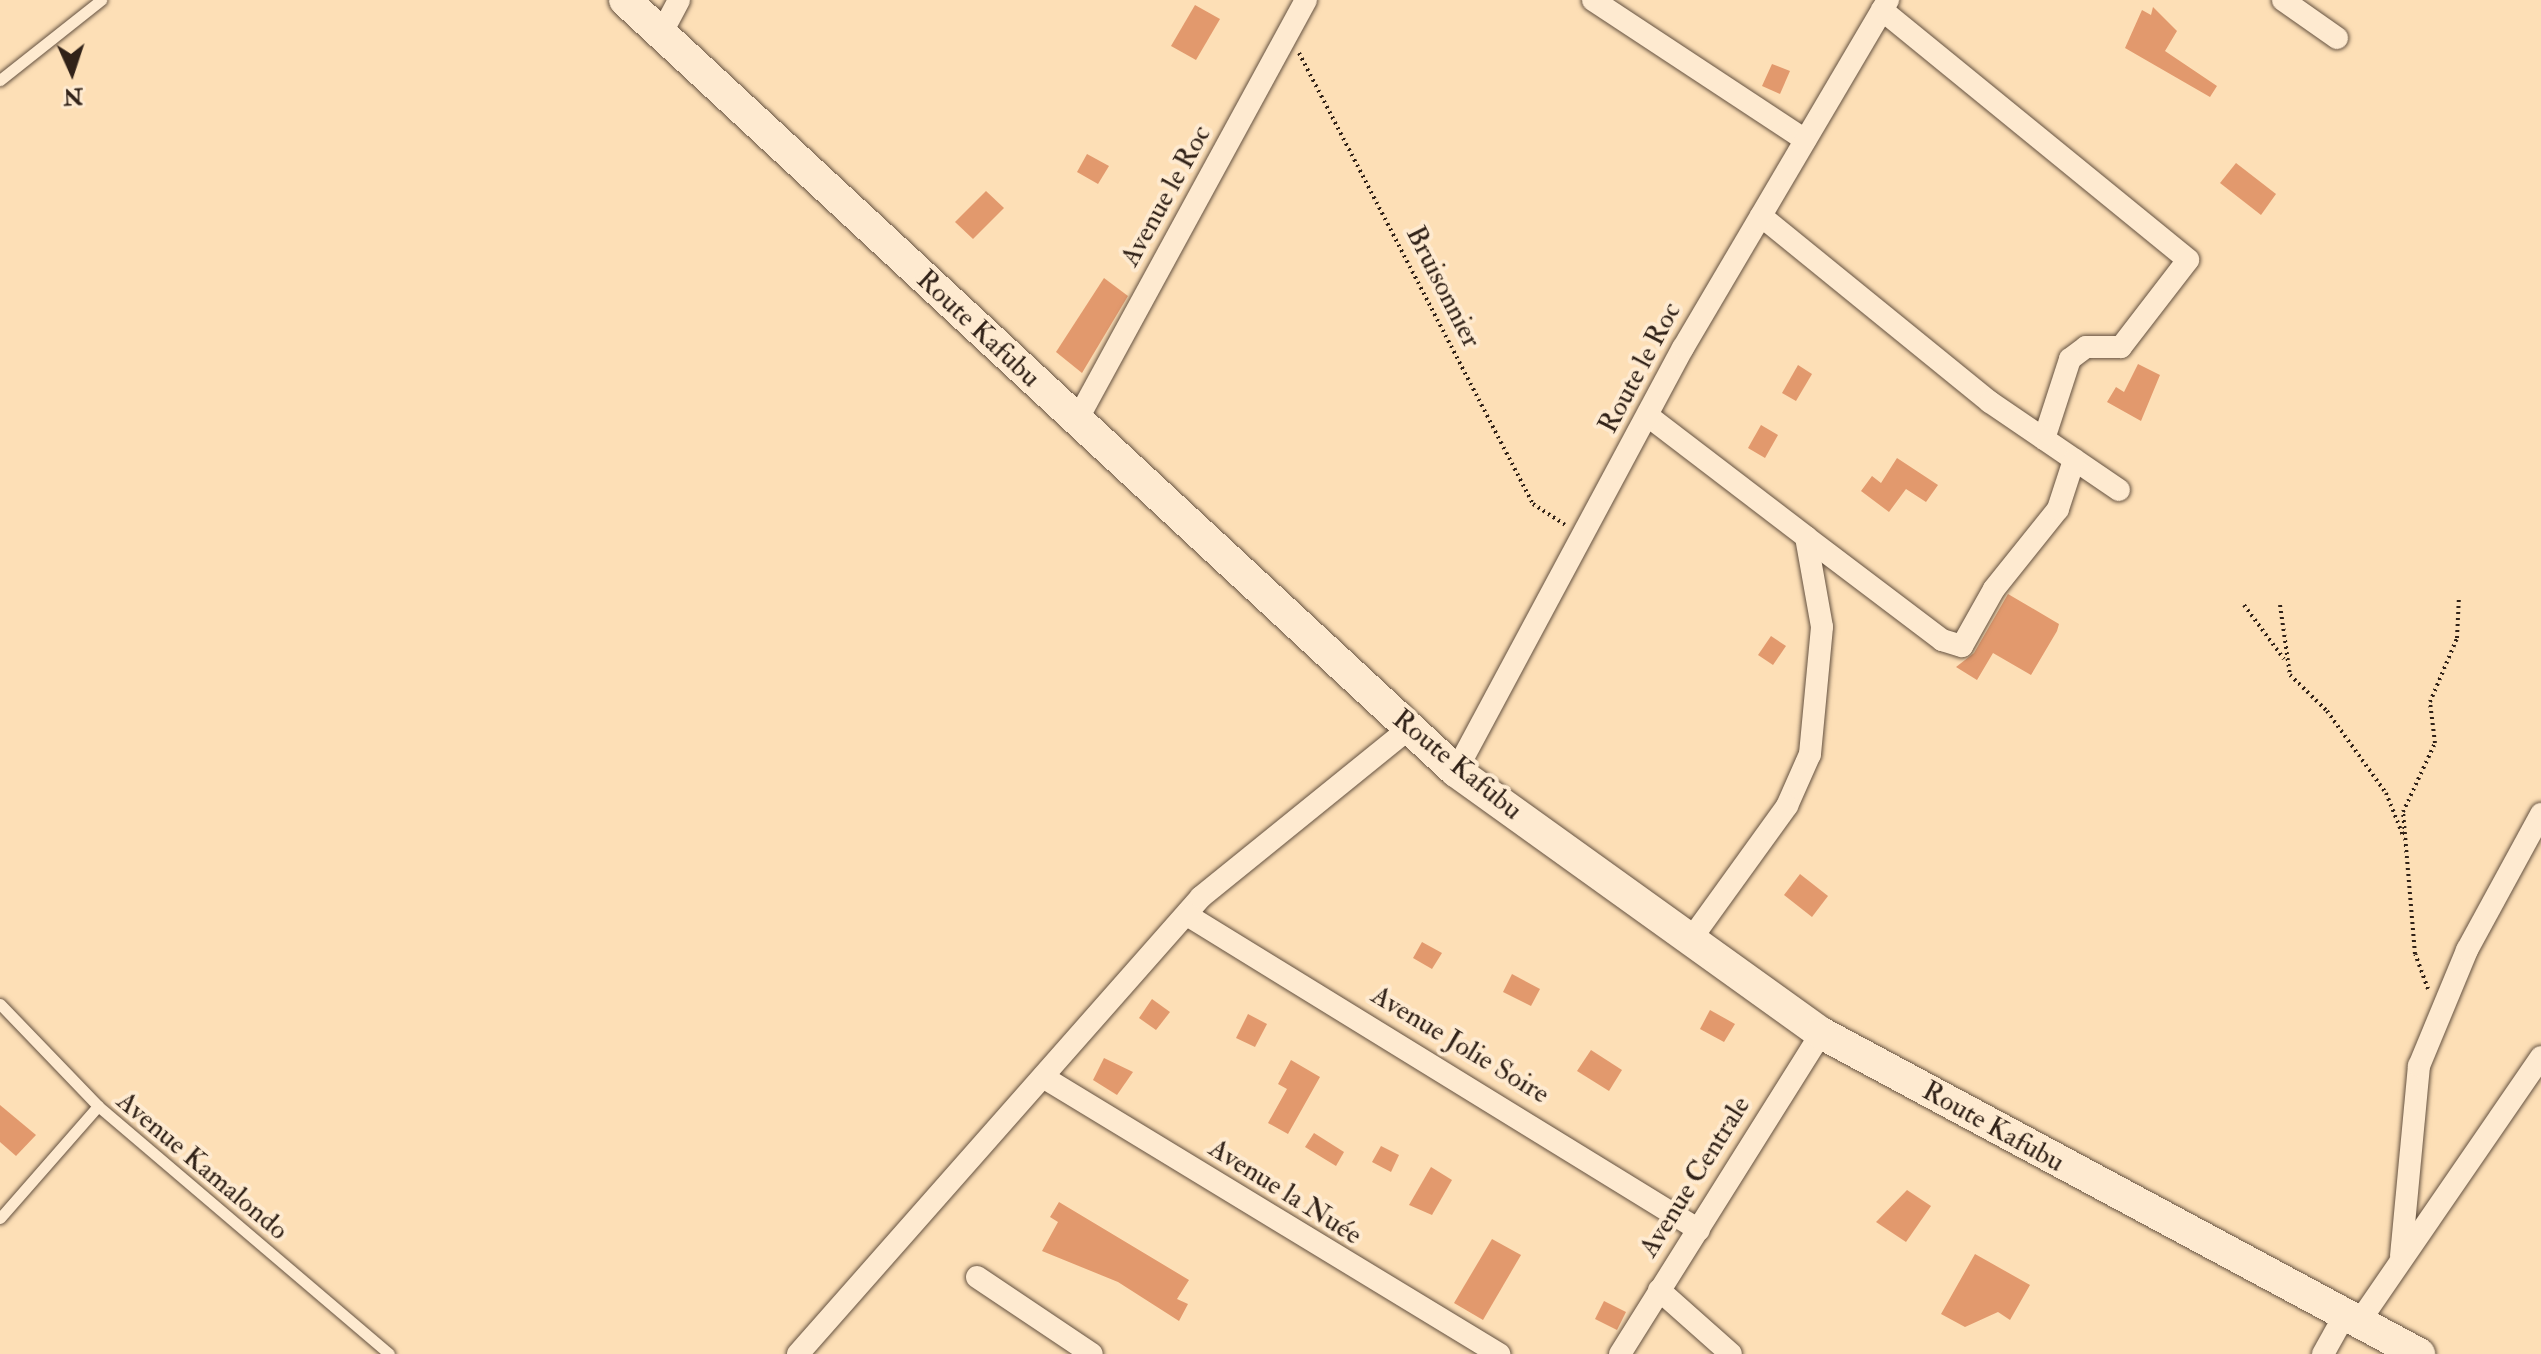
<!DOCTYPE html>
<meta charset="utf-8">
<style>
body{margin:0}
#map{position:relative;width:2541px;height:1354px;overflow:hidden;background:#fddfb6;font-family:"IM FELL Double Pica",serif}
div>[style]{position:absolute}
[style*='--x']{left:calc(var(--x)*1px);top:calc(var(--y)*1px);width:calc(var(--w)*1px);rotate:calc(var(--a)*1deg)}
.building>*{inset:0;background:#e2996d}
.path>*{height:4px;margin-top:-2px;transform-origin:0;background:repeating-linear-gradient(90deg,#312218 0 2px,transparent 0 6px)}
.roads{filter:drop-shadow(0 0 2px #645140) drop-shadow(0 0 2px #645140)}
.service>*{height:11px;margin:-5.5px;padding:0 5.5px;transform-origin:5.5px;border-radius:5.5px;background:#feead0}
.minor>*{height:22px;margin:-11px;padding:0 11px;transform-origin:11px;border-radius:11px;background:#feead0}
.secondary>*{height:32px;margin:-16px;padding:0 16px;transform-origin:16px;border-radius:16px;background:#feead0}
span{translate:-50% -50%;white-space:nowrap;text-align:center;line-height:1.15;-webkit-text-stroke:8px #feead0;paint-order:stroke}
.street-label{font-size:28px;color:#312218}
.north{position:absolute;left:32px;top:32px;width:80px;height:80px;-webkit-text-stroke:6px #feead0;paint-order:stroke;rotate:177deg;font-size:22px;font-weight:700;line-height:32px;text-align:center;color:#312218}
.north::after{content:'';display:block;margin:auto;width:28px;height:36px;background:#312218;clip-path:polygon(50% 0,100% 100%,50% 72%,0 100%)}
</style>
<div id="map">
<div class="building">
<i style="clip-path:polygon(1195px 5px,1220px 19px,1196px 60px,1171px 46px)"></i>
<i style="clip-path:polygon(2153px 7px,2177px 31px,2165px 51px,2217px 86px,2210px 97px,2125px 48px,2142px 10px,2151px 15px)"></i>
<i style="clip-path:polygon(1772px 64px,1790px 71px,1780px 94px,1762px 86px)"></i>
<i style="clip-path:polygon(1087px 154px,1109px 166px,1098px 184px,1077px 172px)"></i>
<i style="clip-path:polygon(2236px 163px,2276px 194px,2261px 215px,2220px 183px)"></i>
<i style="clip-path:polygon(986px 191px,1004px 208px,973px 239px,955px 222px)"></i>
<i style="clip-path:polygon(1104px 278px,1128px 296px,1082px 373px,1056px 352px)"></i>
<i style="clip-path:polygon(2138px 364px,2160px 375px,2141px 421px,2107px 402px,2116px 387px,2124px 392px)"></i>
<i style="clip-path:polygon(1798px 365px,1812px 374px,1796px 401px,1782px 393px)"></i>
<i style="clip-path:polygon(1761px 425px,1778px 435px,1765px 458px,1748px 448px)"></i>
<i style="clip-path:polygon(1897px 458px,1938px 485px,1926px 502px,1906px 489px,1889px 512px,1861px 491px,1872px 476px,1881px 483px)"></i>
<i style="clip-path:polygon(2008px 594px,2059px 624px,2057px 631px,2031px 675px,1993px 653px,1977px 680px,1956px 667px,1974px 653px)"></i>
<i style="clip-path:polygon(1771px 636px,1786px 646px,1773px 665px,1758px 655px)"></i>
<i style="clip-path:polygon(1800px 874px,1828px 896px,1812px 917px,1784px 895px)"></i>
<i style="clip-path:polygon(1422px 942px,1442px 953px,1432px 969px,1413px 958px)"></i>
<i style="clip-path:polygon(1512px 974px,1540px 989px,1531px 1006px,1503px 992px)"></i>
<i style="clip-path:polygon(1152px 999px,1170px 1012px,1156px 1030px,1139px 1018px)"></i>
<i style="clip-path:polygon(1710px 1010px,1735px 1024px,1724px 1042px,1700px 1029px)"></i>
<i style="clip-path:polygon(1248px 1014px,1267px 1024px,1255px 1047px,1236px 1038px)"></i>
<i style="clip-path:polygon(1591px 1050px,1622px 1070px,1609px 1091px,1577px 1071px)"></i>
<i style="clip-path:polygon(1104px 1058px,1133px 1072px,1117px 1095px,1093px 1080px)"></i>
<i style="clip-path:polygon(1291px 1060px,1320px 1077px,1288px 1134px,1268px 1123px,1287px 1089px,1278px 1084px)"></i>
<i style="clip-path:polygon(0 1105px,36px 1135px,16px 1156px,0 1142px)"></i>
<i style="clip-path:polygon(1314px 1133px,1344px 1152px,1336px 1166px,1305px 1147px)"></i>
<i style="clip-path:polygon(1381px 1146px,1399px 1155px,1391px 1172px,1372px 1162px)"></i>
<i style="clip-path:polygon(1431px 1167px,1452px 1180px,1432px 1215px,1409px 1205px)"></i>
<i style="clip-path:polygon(1907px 1190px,1931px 1206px,1906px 1242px,1876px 1222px)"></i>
<i style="clip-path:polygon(1059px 1202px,1189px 1280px,1177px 1299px,1188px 1304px,1179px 1321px,1118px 1282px,1042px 1251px,1058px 1222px,1050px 1217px)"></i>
<i style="clip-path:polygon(1492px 1239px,1521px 1255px,1483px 1320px,1454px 1303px)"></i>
<i style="clip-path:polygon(1975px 1254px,2030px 1285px,2010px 1320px,1998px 1312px,1965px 1327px,1941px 1314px)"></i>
<i style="clip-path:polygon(1604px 1301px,1626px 1312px,1617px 1330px,1595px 1319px)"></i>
</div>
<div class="path">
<i style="--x:1299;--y:53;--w:508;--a:62.58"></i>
<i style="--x:1533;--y:504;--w:38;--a:33"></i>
<i style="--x:2244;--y:605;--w:67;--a:53.5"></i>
<i style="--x:2280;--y:605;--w:71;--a:81.9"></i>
<i style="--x:2290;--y:675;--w:52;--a:44.2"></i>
<i style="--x:2327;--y:711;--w:101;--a:54.3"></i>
<i style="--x:2386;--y:793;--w:48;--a:68.2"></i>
<i style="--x:2428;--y:989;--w:37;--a:-110"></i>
<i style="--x:2415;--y:954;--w:143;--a:-94.8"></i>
<i style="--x:2403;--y:812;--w:76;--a:-65.1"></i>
<i style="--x:2435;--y:743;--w:41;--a:-97"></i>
<i style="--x:2430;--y:702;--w:69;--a:-67.1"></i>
<i style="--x:2457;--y:638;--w:42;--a:-87.3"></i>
</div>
<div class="roads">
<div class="service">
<i style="--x:0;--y:80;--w:129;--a:-38.4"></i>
<i style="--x:0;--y:1004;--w:141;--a:46.1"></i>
<i style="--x:0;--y:1218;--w:149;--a:-48.8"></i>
<i style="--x:98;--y:1106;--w:382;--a:40.4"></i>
</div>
<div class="minor">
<i style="--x:1593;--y:0;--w:254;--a:33.4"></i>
<i style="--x:2283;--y:0;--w:66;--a:35.1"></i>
<i style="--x:1882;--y:10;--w:395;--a:39.2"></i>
<i style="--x:2188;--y:260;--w:110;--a:127.6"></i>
<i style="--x:2121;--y:347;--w:35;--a:180"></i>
<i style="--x:2086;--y:347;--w:20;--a:143"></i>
<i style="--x:2070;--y:359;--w:84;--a:108"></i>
<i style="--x:661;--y:34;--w:38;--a:-62"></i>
<i style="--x:1761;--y:216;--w:295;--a:39.1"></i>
<i style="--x:1990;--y:402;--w:156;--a:34.3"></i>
<i style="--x:1648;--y:416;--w:199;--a:37.4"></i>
<i style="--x:1806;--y:537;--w:91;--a:79.9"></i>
<i style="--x:1822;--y:627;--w:128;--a:95.4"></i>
<i style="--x:1810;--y:754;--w:57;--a:113.9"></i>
<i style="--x:1787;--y:806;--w:164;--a:125.8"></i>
<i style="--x:1077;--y:420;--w:478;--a:-61.4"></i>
<i style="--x:1806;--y:537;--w:171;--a:37.1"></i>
<i style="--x:1942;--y:640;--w:21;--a:17"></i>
<i style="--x:1962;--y:646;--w:65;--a:-60.7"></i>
<i style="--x:1994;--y:589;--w:102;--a:-51.3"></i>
<i style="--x:2058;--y:509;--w:52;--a:-71.9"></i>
<i style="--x:1456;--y:771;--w:480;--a:-61.8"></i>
<i style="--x:1683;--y:348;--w:404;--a:-59.5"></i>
<i style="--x:1187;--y:915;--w:601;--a:31.6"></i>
<i style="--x:1043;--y:1077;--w:534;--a:31.28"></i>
<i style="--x:2401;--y:1256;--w:191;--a:-84.6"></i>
<i style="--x:2419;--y:1066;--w:126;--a:-67.5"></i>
<i style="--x:2467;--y:950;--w:155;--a:-61.4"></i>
<i style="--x:977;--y:1277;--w:138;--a:33.8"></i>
<i style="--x:1659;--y:1290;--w:96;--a:41.6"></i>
<i style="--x:2357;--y:1325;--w:325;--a:-55.5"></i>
<i style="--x:798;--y:1354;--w:609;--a:-48.59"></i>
<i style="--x:1201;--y:897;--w:269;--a:-39"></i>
<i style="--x:1620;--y:1354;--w:379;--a:-57.9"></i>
<i style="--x:2323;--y:1354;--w:41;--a:-60.9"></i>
</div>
<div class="secondary">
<i style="--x:625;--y:0;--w:1134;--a:42.86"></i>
<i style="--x:1456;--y:771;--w:449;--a:35.7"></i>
<i style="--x:1821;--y:1033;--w:679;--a:28.23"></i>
</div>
</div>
<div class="street-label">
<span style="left:1166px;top:196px;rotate:-61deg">Avenue le Roc</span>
<span style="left:1443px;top:287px;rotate:63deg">Bruisonnier</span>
<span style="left:978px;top:329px;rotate:43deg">Route Kafubu</span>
<span style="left:1640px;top:368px;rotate:-62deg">Route le Roc</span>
<span style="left:1457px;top:765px;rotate:39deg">Route Kafubu</span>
<span style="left:1460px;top:1045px;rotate:31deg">Avenue Jolie Soire</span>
<span style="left:1993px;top:1127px;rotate:29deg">Route Kafubu</span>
<span style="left:202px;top:1166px;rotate:40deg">Avenue Kamalondo</span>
<span style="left:1695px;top:1177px;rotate:-58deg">Avenue Centrale</span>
<span style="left:1285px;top:1192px;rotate:32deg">Avenue la Nuée</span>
</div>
<div class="north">N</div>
</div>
